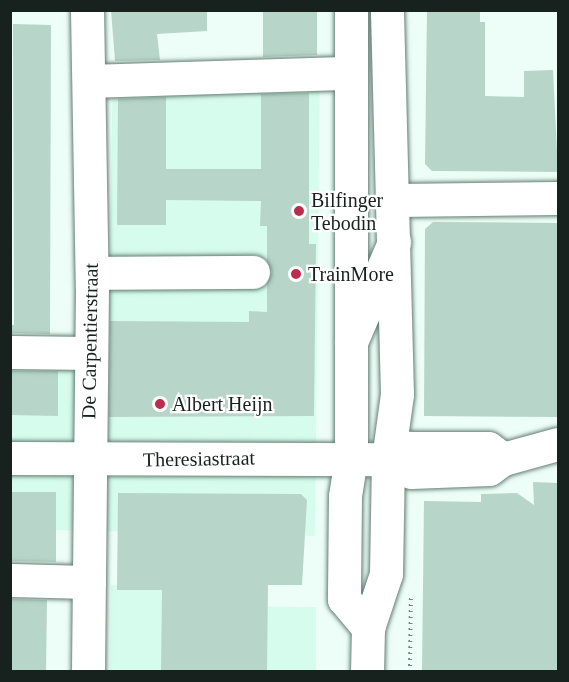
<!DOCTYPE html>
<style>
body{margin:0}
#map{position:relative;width:569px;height:682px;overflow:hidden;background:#ecfef7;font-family:Georgia,serif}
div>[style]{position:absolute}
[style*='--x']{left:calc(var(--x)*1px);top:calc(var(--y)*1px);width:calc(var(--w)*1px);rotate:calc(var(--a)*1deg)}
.built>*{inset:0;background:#d5fced}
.building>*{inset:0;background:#b8d5ca}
.path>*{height:4px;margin-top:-2px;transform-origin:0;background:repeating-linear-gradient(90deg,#788681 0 1.5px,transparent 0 6px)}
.roads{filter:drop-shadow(0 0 2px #637e74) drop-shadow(0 0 2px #637e74)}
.minor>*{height:33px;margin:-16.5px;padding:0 16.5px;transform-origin:16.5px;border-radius:16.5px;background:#fff}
.major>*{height:33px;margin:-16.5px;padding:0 16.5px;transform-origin:16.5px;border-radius:16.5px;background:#fff}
.dots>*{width:16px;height:16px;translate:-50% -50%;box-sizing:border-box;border:3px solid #fff;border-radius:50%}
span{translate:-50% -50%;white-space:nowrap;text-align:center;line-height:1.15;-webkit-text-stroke:4.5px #fff;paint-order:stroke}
.poi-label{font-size:20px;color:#17221e}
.left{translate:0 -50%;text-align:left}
.street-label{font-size:20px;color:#17221e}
.frame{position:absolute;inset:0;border:12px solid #17221e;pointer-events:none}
</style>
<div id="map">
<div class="built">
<i style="clip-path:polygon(320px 62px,315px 536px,11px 529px,11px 368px,67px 368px,103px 315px,109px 315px,113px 65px)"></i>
<i style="clip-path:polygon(111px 585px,209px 588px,210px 606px,316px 607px,316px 671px,110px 672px)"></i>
</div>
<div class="building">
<i style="clip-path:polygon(111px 10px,207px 10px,207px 31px,157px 34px,160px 60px,115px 61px)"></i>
<i style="clip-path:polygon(263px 10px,317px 10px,317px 55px,263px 57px)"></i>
<i style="clip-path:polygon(427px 10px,480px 10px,480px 22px,485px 22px,485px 96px,524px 97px,524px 71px,553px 70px,558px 172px,432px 171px,425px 164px)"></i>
<i style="clip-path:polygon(13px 24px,51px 25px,50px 334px,10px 333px,10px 325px,14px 325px)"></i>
<i style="clip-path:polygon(309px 93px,309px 244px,316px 244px,314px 416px,109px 417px,110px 321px,249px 322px,249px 311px,267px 312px,267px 284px,272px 272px,267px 261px,267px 226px,260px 226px,261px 201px,166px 200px,166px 225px,117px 225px,118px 99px,166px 97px,166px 169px,261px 169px,261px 94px)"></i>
<i style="clip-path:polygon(433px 222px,558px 223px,558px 417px,424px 416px,425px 229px)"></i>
<i style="clip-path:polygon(10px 371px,58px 371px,58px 416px,10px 415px)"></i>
<i style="clip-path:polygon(533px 482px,558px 483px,558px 672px,422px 672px,424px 501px,481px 502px,481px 494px,517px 493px,534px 505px)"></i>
<i style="clip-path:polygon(10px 492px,56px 492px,56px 562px,10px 561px)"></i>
<i style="clip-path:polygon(118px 493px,301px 494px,307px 500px,302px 585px,268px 585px,267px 672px,161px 672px,162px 590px,117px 590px)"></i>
<i style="clip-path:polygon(10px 599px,47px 600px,46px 672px,10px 672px)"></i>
</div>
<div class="path">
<i style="--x:410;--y:672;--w:78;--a:-89.3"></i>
</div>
<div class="roads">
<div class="minor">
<i style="--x:87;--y:10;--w:279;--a:89"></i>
<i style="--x:92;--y:289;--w:383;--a:90.6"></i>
<i style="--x:89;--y:81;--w:261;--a:-1.8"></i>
<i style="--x:394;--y:200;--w:164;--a:-0.7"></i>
<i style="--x:92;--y:273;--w:161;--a:-0.4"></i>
<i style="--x:351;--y:342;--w:109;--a:-66.7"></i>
<i style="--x:10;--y:352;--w:81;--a:0.7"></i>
<i style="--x:10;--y:458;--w:378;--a:0.2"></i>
<i style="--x:388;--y:459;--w:25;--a:-27"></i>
<i style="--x:410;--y:448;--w:78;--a:0"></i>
<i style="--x:488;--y:448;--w:19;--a:36"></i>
<i style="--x:388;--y:459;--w:26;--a:29"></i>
<i style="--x:411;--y:472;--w:78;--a:-2.2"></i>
<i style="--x:489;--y:469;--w:17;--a:-36"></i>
<i style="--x:503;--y:459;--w:57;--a:-15.3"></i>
<i style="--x:10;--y:580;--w:79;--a:1.5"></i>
</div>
<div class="major">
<i style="--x:351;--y:10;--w:448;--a:90"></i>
<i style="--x:351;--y:458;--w:38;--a:99"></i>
<i style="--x:345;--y:496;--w:103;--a:90.6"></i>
<i style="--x:344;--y:599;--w:38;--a:50"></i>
<i style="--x:367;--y:672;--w:44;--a:-88.7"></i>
<i style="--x:368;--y:628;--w:57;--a:-71.6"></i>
<i style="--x:386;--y:574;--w:115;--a:-89"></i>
<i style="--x:388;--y:459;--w:66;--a:-82.1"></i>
<i style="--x:397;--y:394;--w:384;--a:-91.5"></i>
</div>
</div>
<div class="dots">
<i style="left:299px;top:211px;background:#bc2c4d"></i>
<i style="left:296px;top:274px;background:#bc2c4d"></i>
<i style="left:160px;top:404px;background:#bc2c4d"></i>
</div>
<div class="poi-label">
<span class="left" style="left:311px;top:212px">Bilfinger<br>Tebodin</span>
<span class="left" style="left:308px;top:274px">TrainMore</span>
<span class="left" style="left:172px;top:404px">Albert Heijn</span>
</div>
<div class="street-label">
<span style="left:90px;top:341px;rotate:-89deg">De Carpentierstraat</span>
<span style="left:199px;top:459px;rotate:-1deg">Theresiastraat</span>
</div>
<div class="frame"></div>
</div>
